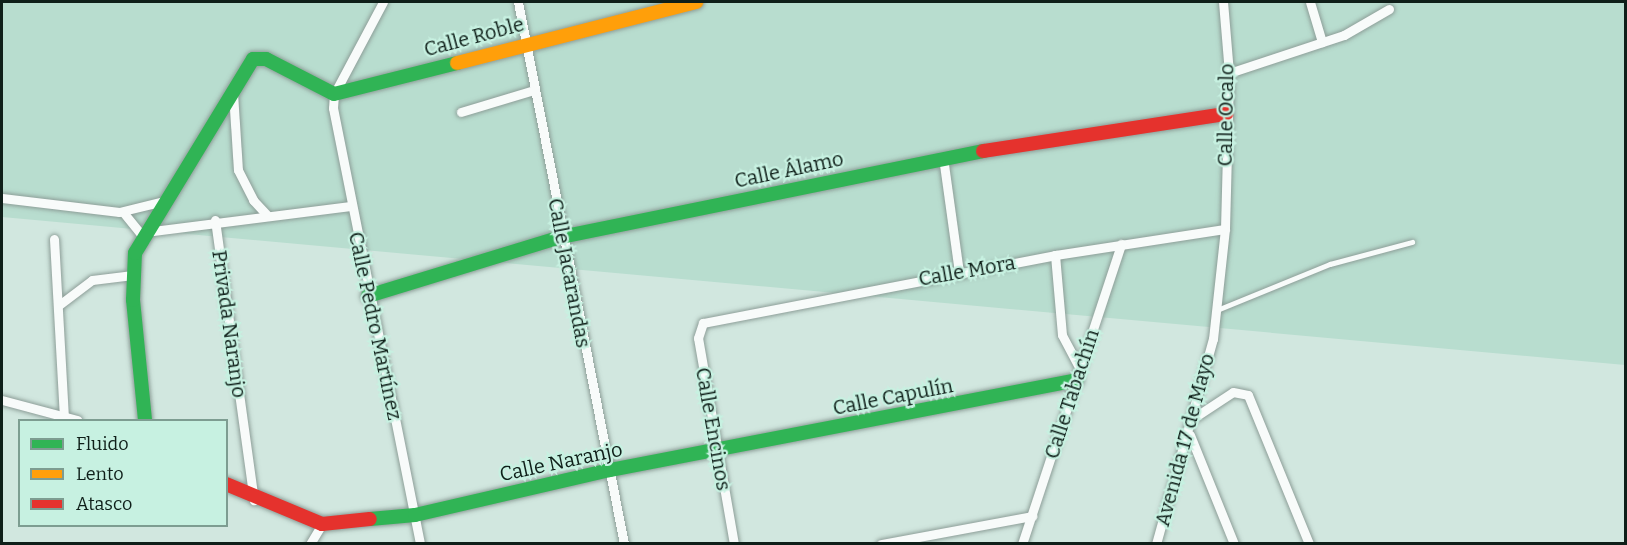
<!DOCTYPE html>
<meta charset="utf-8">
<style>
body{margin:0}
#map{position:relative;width:1627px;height:545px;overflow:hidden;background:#d1e7df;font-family:Bitter,serif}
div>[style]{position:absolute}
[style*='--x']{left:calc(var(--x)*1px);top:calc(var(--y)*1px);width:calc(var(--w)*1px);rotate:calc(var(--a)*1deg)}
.green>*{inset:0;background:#b8ddcf}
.roads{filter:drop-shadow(0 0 2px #8d9e98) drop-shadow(0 0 2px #8d9e98)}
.lane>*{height:4.5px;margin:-2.25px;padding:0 2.25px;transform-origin:2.25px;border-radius:2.25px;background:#f8fbfa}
.street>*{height:9px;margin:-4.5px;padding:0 4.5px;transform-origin:4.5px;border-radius:4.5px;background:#f8fbfa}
.fast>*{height:14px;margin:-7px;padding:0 7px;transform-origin:7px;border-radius:7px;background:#30b455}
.slow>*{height:14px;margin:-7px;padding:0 7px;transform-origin:7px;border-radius:7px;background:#ff9f0a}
.jam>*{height:14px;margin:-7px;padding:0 7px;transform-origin:7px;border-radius:7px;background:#e5322d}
span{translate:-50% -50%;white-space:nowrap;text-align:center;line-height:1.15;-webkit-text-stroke:4.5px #c7f1e1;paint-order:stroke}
.street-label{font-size:20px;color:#0f1f19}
.frame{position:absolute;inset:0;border:3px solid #0f1f19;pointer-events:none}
.legend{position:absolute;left:18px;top:419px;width:210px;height:108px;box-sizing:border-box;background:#c7f1e1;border:2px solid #7d9d91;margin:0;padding:8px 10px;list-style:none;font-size:18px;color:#0f1f19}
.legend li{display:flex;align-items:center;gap:12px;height:30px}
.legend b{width:30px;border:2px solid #7d9d91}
</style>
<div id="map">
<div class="green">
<i style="clip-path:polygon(2px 2px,1625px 2px,1625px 365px,2px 217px)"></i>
</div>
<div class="roads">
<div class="lane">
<i style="--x:1217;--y:310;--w:122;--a:-22.2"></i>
<i style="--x:1330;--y:264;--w:85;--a:-15"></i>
</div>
<div class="street">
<i style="--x:383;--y:2;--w:104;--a:118"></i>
<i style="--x:334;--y:94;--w:14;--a:94"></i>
<i style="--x:333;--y:108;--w:445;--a:78.7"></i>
<i style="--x:518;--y:2;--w:552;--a:78.93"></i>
<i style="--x:1310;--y:2;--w:42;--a:73.3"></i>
<i style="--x:1229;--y:73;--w:121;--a:-18.3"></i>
<i style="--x:1344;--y:35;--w:52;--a:-30"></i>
<i style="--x:233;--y:93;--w:77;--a:86.3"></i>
<i style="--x:238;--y:170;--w:34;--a:63"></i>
<i style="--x:253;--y:200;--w:22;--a:47"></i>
<i style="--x:461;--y:112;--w:76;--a:-16.8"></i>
<i style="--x:943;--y:157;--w:117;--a:82.1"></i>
<i style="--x:2;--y:198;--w:118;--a:6.8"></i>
<i style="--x:119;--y:212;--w:50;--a:-13.8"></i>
<i style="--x:123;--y:212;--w:35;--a:51"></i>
<i style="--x:215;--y:220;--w:283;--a:82.1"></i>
<i style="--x:153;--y:231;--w:199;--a:-7.2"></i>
<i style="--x:54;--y:239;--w:178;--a:86.8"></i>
<i style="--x:1055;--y:255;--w:80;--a:85"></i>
<i style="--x:1062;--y:335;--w:38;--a:62"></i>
<i style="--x:59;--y:305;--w:41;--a:-37.1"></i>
<i style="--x:92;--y:280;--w:41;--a:-7"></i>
<i style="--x:2;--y:400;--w:78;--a:14.9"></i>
<i style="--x:1195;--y:417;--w:45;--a:-33.3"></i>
<i style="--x:1233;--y:392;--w:15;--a:11"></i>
<i style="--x:1248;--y:395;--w:161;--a:67.7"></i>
<i style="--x:1190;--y:435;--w:118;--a:68"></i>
<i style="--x:310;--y:544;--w:23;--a:-59"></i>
<i style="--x:734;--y:544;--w:209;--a:-99.9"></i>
<i style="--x:698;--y:338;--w:16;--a:-72"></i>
<i style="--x:703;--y:323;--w:359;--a:-10.9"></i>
<i style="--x:1055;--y:255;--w:172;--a:-8.7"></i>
<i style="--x:881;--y:544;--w:154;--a:-10.5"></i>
<i style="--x:1022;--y:544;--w:316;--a:-71.7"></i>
<i style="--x:1156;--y:544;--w:213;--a:-74.5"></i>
<i style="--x:1213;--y:339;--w:111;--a:-83.8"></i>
<i style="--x:1225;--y:229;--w:156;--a:-88.5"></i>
<i style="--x:1229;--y:73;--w:71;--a:-94.8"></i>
</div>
<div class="fast">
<i style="--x:368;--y:296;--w:202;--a:-17"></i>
<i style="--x:561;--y:237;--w:431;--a:-11.5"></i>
<i style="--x:145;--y:420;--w:121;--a:-95.7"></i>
<i style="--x:133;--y:300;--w:47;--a:-87.6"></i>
<i style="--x:135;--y:253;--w:227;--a:-58.7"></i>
<i style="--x:253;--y:59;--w:13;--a:0"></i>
<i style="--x:266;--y:59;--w:76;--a:27.2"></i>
<i style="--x:334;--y:94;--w:127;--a:-14.1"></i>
<i style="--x:370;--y:519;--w:45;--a:-5.1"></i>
<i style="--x:415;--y:515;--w:200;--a:-13"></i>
<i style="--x:610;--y:470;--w:475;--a:-10.9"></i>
</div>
<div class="slow">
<i style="--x:457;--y:63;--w:247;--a:-14.3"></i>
</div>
<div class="jam">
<i style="--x:983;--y:151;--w:246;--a:-8.7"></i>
<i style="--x:226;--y:484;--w:104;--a:22.6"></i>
<i style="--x:322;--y:524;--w:48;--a:-5.9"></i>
</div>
</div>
<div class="street-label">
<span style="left:474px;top:37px;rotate:-15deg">Calle Roble</span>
<span style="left:1226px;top:115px;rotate:-89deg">Calle Ocalo</span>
<span style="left:789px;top:170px;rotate:-12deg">Calle Álamo</span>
<span style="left:967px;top:271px;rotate:-10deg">Calle Mora</span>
<span style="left:569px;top:273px;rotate:79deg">Calle Jacarandas</span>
<span style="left:229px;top:324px;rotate:82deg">Privada Naranjo</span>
<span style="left:375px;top:326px;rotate:78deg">Calle Pedro Martínez</span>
<span style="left:1072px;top:394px;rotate:-72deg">Calle Tabachín</span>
<span style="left:893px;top:397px;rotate:-11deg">Calle Capulín</span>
<span style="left:713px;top:429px;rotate:80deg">Calle Encinos</span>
<span style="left:1185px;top:440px;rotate:-75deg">Avenida 17 de Mayo</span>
<span style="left:561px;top:462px;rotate:-12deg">Calle Naranjo</span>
</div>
<div class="frame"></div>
<ul class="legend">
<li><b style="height:8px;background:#30b455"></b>Fluido</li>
<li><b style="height:8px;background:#ff9f0a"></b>Lento</li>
<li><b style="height:8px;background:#e5322d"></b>Atasco</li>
</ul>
</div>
